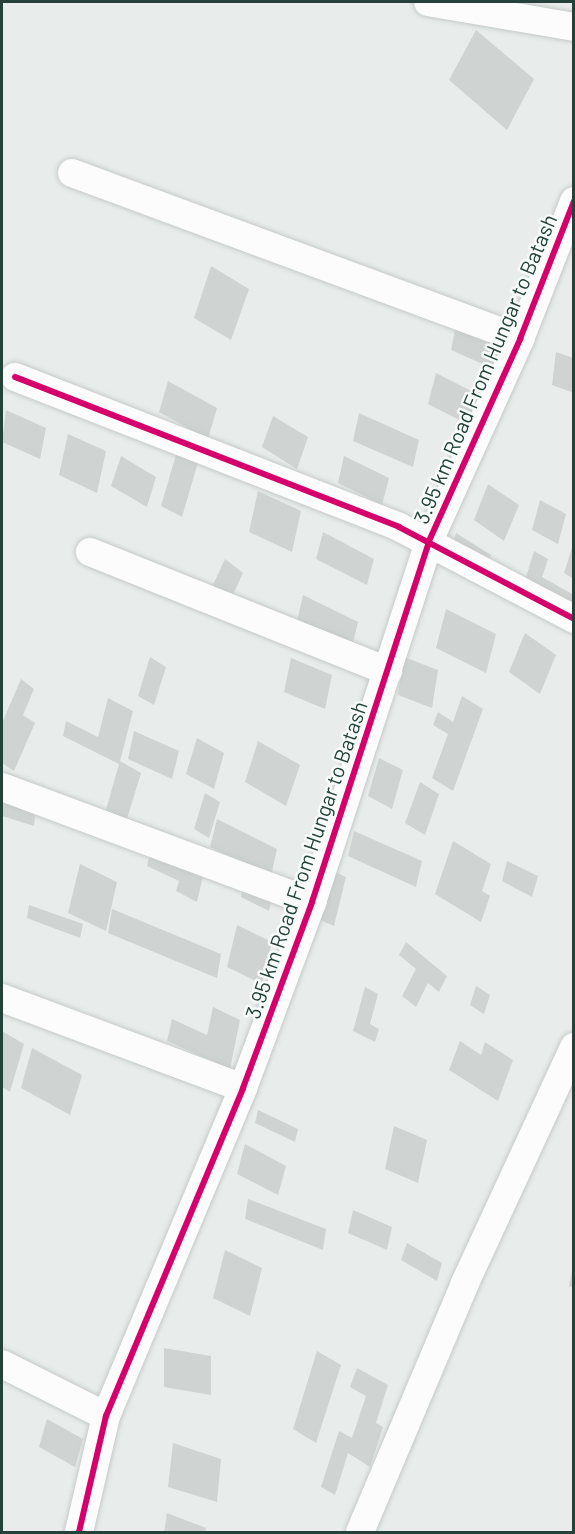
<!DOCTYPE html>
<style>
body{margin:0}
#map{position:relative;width:575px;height:1534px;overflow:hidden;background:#e8edeb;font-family:Barlow,sans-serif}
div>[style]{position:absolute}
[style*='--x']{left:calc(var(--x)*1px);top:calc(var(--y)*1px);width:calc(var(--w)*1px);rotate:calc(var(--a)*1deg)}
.building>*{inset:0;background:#cfd4d2}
.roads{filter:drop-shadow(0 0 2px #c5cac8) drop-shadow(0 0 2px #c5cac8)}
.minor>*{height:28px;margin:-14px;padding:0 14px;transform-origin:14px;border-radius:14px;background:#fcfcfc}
.cycleway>*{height:6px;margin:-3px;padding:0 3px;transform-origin:3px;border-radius:3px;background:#d6006c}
span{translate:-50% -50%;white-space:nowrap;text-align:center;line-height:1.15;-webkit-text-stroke:5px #f7fbf9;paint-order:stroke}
.street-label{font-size:21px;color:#24423a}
.frame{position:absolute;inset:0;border:3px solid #24423a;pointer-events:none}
</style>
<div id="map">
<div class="building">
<i style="clip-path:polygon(476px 30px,534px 79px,507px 130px,449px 80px)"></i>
<i style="clip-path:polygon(211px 266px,249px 289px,231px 340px,194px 318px)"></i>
<i style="clip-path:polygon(457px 321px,502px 341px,496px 370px,451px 350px)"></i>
<i style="clip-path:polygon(556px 352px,574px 358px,574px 393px,552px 385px)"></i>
<i style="clip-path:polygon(436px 373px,485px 398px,477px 429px,428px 404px)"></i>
<i style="clip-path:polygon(168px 381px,217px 408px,208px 439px,159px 412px)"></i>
<i style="clip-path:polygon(6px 410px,46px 428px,40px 459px,2px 442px)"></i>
<i style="clip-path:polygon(359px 413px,419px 440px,413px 467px,353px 441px)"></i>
<i style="clip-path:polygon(273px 416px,308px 437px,297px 469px,262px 447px)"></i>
<i style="clip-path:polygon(68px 434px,106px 451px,97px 493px,59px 475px)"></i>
<i style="clip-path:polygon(178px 448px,199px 459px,182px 517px,161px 506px)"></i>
<i style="clip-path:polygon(121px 456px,156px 477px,147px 507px,111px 486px)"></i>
<i style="clip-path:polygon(344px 456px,389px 478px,382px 505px,338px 483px)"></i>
<i style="clip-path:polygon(488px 484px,519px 505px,504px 541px,474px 520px)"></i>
<i style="clip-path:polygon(258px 491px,301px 511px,292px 552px,249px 532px)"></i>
<i style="clip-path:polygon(540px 500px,566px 514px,558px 544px,532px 530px)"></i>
<i style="clip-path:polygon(323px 532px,374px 559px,367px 585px,316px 559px)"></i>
<i style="clip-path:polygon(456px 533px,491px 555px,486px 570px,451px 549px)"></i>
<i style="clip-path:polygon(573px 545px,574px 545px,574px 579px,564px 573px)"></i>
<i style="clip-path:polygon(534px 551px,548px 559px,542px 577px,574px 595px,574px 616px,523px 587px)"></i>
<i style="clip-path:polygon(225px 559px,243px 573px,230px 601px,212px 587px)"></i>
<i style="clip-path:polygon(303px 595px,358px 622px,352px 647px,297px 621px)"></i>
<i style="clip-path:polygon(446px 609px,496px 634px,486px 673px,436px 648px)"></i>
<i style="clip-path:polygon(525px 633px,556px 655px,540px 694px,509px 672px)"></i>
<i style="clip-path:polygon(150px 657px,166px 667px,154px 705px,138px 696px)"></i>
<i style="clip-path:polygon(404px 657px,438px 670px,432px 708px,398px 695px)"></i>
<i style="clip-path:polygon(291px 658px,332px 675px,325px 709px,284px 692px)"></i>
<i style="clip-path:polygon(21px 679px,34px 689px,23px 715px,35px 723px,14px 771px,2px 763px,2px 723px)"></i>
<i style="clip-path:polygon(462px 696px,483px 709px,453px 791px,432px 778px,448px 734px,433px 725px,438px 712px,453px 722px)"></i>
<i style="clip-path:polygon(108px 698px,133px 711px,120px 761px,141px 773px,126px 822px,106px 810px,119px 764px,63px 736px,66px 721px,98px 737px)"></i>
<i style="clip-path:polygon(134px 731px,179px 751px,172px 779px,128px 759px)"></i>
<i style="clip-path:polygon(197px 738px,224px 753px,214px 789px,186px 774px)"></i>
<i style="clip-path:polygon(258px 741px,300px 765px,286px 806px,245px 782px)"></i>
<i style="clip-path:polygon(379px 758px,403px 770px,392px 809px,368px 796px)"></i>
<i style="clip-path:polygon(420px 782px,439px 794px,425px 835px,405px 823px)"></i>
<i style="clip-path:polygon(205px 793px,220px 802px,209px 838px,194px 829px)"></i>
<i style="clip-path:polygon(2px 797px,36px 808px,34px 826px,2px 816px)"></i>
<i style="clip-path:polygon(217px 819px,277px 849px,271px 876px,210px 847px)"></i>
<i style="clip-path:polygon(354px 831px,422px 861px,416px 887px,348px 856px)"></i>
<i style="clip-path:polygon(453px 841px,491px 864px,482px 891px,490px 896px,481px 922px,435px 894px)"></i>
<i style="clip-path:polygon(151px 850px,203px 876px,197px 902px,176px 891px,179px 881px,147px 866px)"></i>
<i style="clip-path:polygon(507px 861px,538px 876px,532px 897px,502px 881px)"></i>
<i style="clip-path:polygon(80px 864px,117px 882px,106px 931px,68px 913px)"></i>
<i style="clip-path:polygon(333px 871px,346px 877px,334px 926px,320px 920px)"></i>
<i style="clip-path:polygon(245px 880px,273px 894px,269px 911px,241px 897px)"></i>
<i style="clip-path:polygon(29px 905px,83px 924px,80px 938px,27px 918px)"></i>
<i style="clip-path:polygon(112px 909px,221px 954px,217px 978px,108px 933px)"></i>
<i style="clip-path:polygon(237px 925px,272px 942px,262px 984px,227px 967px)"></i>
<i style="clip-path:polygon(406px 942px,447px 976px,439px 992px,428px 983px,416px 1007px,402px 996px,416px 969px,399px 955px)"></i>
<i style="clip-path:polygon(476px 986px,490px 995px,484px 1014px,470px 1005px)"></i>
<i style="clip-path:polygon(365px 987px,378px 994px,370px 1024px,379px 1029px,375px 1042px,353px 1031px)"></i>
<i style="clip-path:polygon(213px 1007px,240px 1020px,230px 1069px,167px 1041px,172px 1019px,207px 1035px)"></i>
<i style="clip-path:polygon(2px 1031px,24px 1044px,10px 1092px,2px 1087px)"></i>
<i style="clip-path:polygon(460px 1041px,481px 1055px,485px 1042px,513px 1060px,498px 1101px,449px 1070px)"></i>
<i style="clip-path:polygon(32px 1048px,82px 1075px,70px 1115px,21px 1088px)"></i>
<i style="clip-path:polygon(258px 1110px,298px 1129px,295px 1142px,255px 1123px)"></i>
<i style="clip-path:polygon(394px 1126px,427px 1140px,418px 1183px,385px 1169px)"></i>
<i style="clip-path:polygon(245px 1144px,286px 1166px,278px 1195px,237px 1174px)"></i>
<i style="clip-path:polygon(248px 1199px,326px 1229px,323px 1250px,245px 1219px)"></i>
<i style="clip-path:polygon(353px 1210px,392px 1227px,387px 1250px,348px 1233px)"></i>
<i style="clip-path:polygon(407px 1243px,442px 1263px,437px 1281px,401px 1260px)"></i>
<i style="clip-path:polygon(225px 1250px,262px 1268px,250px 1316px,213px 1298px)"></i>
<i style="clip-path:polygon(574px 1263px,574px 1288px,569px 1286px)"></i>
<i style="clip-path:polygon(164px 1348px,211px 1356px,211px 1395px,164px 1387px)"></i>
<i style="clip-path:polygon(317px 1351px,341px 1365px,316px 1443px,293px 1429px)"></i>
<i style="clip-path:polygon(357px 1368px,388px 1385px,376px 1423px,383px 1427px,370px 1467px,348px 1453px,335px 1495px,321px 1487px,339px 1431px,352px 1438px,366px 1396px,350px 1387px)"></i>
<i style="clip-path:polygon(47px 1419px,83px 1439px,75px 1467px,39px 1447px)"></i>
<i style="clip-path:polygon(173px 1443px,221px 1459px,217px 1502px,168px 1487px)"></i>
<i style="clip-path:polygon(167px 1513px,206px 1528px,205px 1532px,164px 1532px)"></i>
</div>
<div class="roads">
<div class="minor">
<i style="--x:428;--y:2;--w:148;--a:9.7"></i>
<i style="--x:72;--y:173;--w:478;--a:20.3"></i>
<i style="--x:15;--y:377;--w:412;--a:21.3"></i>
<i style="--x:399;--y:527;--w:198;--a:27.7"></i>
<i style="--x:90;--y:552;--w:321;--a:21.8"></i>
<i style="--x:2;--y:787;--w:331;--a:20.4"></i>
<i style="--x:2;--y:998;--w:257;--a:20.5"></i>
<i style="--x:2;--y:1364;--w:116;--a:26.6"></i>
<i style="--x:79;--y:1532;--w:119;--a:-76.9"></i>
<i style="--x:106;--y:1416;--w:355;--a:-67.3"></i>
<i style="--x:243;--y:1088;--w:198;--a:-69.6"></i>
<i style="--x:312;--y:902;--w:379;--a:-72"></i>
<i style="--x:429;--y:541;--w:222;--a:-65.7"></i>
<i style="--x:520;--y:339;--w:148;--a:-68.6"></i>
<i style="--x:360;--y:1532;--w:270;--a:-67.1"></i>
<i style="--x:465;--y:1283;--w:260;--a:-65.2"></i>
</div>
</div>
<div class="cycleway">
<i style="--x:15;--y:377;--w:412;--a:21.3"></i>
<i style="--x:399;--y:527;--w:198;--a:27.7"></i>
<i style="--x:79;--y:1532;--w:119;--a:-76.9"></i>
<i style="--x:106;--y:1416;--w:355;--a:-67.3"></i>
<i style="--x:243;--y:1088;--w:198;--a:-69.6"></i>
<i style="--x:312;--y:902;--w:379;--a:-72"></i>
<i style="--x:429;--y:541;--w:222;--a:-65.7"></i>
<i style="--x:520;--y:339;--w:148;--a:-68.6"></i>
</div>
<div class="street-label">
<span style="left:485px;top:369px;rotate:-67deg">3.95 km Road From Hungar to Batash</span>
<span style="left:306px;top:860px;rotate:-71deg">3.95 km Road From Hungar to Batash</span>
</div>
<div class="frame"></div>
</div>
